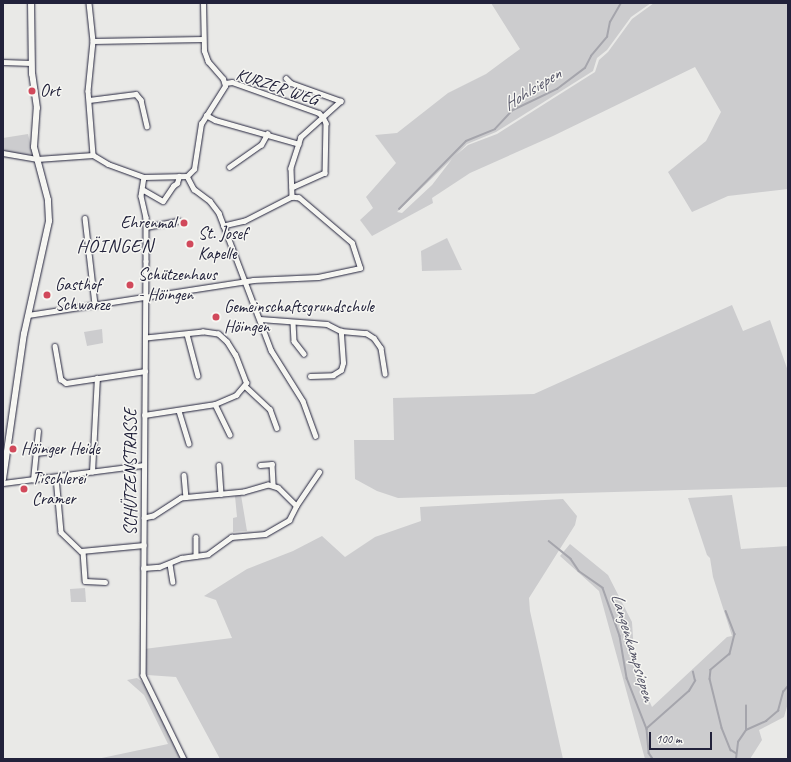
<!DOCTYPE html>
<meta charset="utf-8">
<style>
body{margin:0}
#map{position:relative;width:791px;height:762px;overflow:hidden;background:#e9e9e7;font-family:Caveat,sans-serif}
div>[style]{position:absolute}
[style*='--x']{left:calc(var(--x)*1px);top:calc(var(--y)*1px);width:calc(var(--w)*1px);rotate:calc(var(--a)*1deg)}
.green>*{inset:0;background:#ccccce}
.stream>*{height:1.5px;margin:-0.75px;padding:0 0.75px;transform-origin:0.75px;border-radius:0.75px;background:#a5a5ac}
.roads{filter:drop-shadow(0 0 1px #22223b) drop-shadow(0 0 1px #22223b)}
.minor>*{height:4.5px;margin:-2.25px;padding:0 2.25px;transform-origin:2.25px;border-radius:2.25px;background:#f6f6f2}
.secondary>*{height:6px;margin:-3px;padding:0 3px;transform-origin:3px;border-radius:3px;background:#f6f6f2}
.dots>*{width:11px;height:11px;translate:-50% -50%;box-sizing:border-box;border:2px solid #f6f6f2;border-radius:50%}
span{translate:-50% -50%;white-space:nowrap;text-align:center;line-height:1.15;-webkit-text-stroke:3px #f6f6f2;paint-order:stroke}
.street-label{font-size:17px;color:#22223b}
.poi-label{font-size:17px;color:#22223b}
.left{translate:0 -50%;text-align:left}
.right{translate:-100% -50%;text-align:right}
.water-label{font-size:18px;color:#565668;font-style:italic}
.quarter-label{font-size:19px;color:#22223b;letter-spacing:1px}
.frame{position:absolute;inset:0;border:4px solid #22223b;pointer-events:none}
.scale{position:absolute;left:649px;top:732px;width:63px;height:18px;box-sizing:border-box;border:2px solid #22223b;border-top:0;padding-left:5px;font-size:12px;line-height:14px;white-space:nowrap;color:#22223b;-webkit-text-stroke:3px #f6f6f2;paint-order:stroke}
</style>
<div id="map">
<div class="green">
<i style="clip-path:polygon(evenodd,491px 3px,651px 3px,631px 17px,607px 50px,597px 58px,593px 71px,496px 132px,467px 144px,456px 155px,468px 145px,497px 134px,595px 72px,599px 60px,608px 52px,632px 19px,654px 3px,788px 3px,788px 189px,728px 196px,692px 212px,668px 172px,706px 141px,721px 112px,695px 67px,553px 136px,470px 173px,432px 198px,433px 203px,372px 236px,360px 220px,373px 208px,366px 197px,396px 163px,375px 135px,397px 133px,448px 93px,486px 74px,520px 49px,491px 3px,452px 159px,432px 185px,402px 213px,397px 212px,452px 159px)"></i>
<i style="clip-path:polygon(28px 134px,33px 156px,3px 151px,3px 138px)"></i>
<i style="clip-path:polygon(447px 238px,462px 270px,422px 271px,421px 251px)"></i>
<i style="clip-path:polygon(732px 305px,743px 331px,770px 320px,788px 371px,788px 487px,398px 498px,377px 491px,355px 479px,354px 440px,394px 440px,393px 398px,534px 394px)"></i>
<i style="clip-path:polygon(102px 329px,103px 343px,87px 346px,84px 332px)"></i>
<i style="clip-path:polygon(241px 495px,247px 531px,233px 532px,233px 518px,237px 517px,235px 496px)"></i>
<i style="clip-path:polygon(732px 495px,741px 549px,788px 546px,788px 703px,784px 717px,759px 730px,762px 740px,750px 759px,645px 759px,599px 591px,560px 556px,570px 544px,608px 575px,632px 622px,635px 669px,652px 707px,727px 637px,732px 636px,713px 577px,710px 558px,707px 555px,688px 498px)"></i>
<i style="clip-path:polygon(563px 499px,577px 516px,575px 525px,529px 598px,530px 611px,563px 759px,220px 759px,176px 677px,147px 675px,144px 670px,144px 649px,232px 638px,216px 600px,204px 596px,247px 569px,293px 551px,322px 536px,345px 557px,375px 537px,421px 521px,420px 507px)"></i>
<i style="clip-path:polygon(85px 588px,86px 602px,71px 602px,70px 589px)"></i>
<i style="clip-path:polygon(137px 678px,145px 684px,181px 759px,97px 759px,168px 744px,144px 695px,127px 680px)"></i>
</div>
<div class="stream">
<i style="--x:399;--y:209;--w:95;--a:-45.4"></i>
<i style="--x:466;--y:141;--w:31;--a:-22"></i>
<i style="--x:495;--y:129;--w:26;--a:-47"></i>
<i style="--x:513;--y:110;--w:49;--a:-25.5"></i>
<i style="--x:557;--y:89;--w:35;--a:-37"></i>
<i style="--x:585;--y:68;--w:13;--a:-63"></i>
<i style="--x:591;--y:56;--w:25;--a:-50"></i>
<i style="--x:607;--y:37;--w:15;--a:-79"></i>
<i style="--x:610;--y:22;--w:22;--a:-60"></i>
<i style="--x:549;--y:541;--w:28;--a:39"></i>
<i style="--x:571;--y:559;--w:14;--a:56"></i>
<i style="--x:579;--y:571;--w:29;--a:35"></i>
<i style="--x:603;--y:588;--w:51;--a:70.5"></i>
<i style="--x:620;--y:636;--w:43;--a:80.5"></i>
<i style="--x:627;--y:678;--w:55;--a:68.6"></i>
<i style="--x:647;--y:729;--w:24;--a:85"></i>
<i style="--x:649;--y:753;--w:7;--a:56"></i>
<i style="--x:726;--y:611;--w:25;--a:69"></i>
<i style="--x:735;--y:634;--w:21;--a:104"></i>
<i style="--x:730;--y:654;--w:25;--a:140"></i>
<i style="--x:711;--y:670;--w:9;--a:96"></i>
<i style="--x:710;--y:679;--w:50;--a:76.2"></i>
<i style="--x:722;--y:728;--w:24;--a:68"></i>
<i style="--x:731;--y:750;--w:6;--a:31"></i>
<i style="--x:647;--y:728;--w:56;--a:-41.4"></i>
<i style="--x:689;--y:691;--w:12;--a:-59"></i>
<i style="--x:695;--y:681;--w:9;--a:-103"></i>
<i style="--x:746;--y:730;--w:22;--a:-24"></i>
<i style="--x:766;--y:721;--w:16;--a:-40"></i>
<i style="--x:778;--y:711;--w:20;--a:-75"></i>
<i style="--x:783;--y:692;--w:8;--a:-50"></i>
<i style="--x:736;--y:759;--w:17;--a:-83"></i>
<i style="--x:738;--y:742;--w:14;--a:-56"></i>
<i style="--x:746;--y:730;--w:24;--a:-90"></i>
</div>
<div class="roads">
<div class="minor">
<i style="--x:89;--y:3;--w:38;--a:84"></i>
<i style="--x:93;--y:41;--w:50;--a:95.7"></i>
<i style="--x:88;--y:91;--w:64;--a:85.5"></i>
<i style="--x:93;--y:41;--w:110;--a:-1"></i>
<i style="--x:3;--y:62;--w:28;--a:2"></i>
<i style="--x:286;--y:78;--w:7;--a:45"></i>
<i style="--x:291;--y:83;--w:53;--a:19.8"></i>
<i style="--x:341;--y:101;--w:54;--a:138"></i>
<i style="--x:301;--y:137;--w:33;--a:108"></i>
<i style="--x:291;--y:168;--w:29;--a:88"></i>
<i style="--x:225;--y:83;--w:7;--a:-8"></i>
<i style="--x:232;--y:82;--w:92;--a:19.6"></i>
<i style="--x:319;--y:113;--w:6;--a:45"></i>
<i style="--x:323;--y:117;--w:7;--a:63"></i>
<i style="--x:326;--y:123;--w:50;--a:91.1"></i>
<i style="--x:325;--y:173;--w:36;--a:156"></i>
<i style="--x:89;--y:100;--w:47;--a:-7.3"></i>
<i style="--x:136;--y:94;--w:8;--a:50"></i>
<i style="--x:141;--y:100;--w:27;--a:77"></i>
<i style="--x:206;--y:115;--w:10;--a:29"></i>
<i style="--x:215;--y:120;--w:87;--a:15.9"></i>
<i style="--x:3;--y:153;--w:35;--a:10"></i>
<i style="--x:37;--y:159;--w:56;--a:-4.1"></i>
<i style="--x:93;--y:155;--w:17;--a:31"></i>
<i style="--x:108;--y:164;--w:38;--a:20"></i>
<i style="--x:144;--y:177;--w:43;--a:-1.3"></i>
<i style="--x:187;--y:176;--w:10;--a:-45"></i>
<i style="--x:194;--y:169;--w:46;--a:-81.2"></i>
<i style="--x:201;--y:124;--w:45;--a:-57.7"></i>
<i style="--x:225;--y:86;--w:7;--a:-106"></i>
<i style="--x:223;--y:79;--w:23;--a:-131"></i>
<i style="--x:208;--y:62;--w:12;--a:-110"></i>
<i style="--x:204;--y:51;--w:48;--a:-91.2"></i>
<i style="--x:229;--y:167;--w:39;--a:-35"></i>
<i style="--x:261;--y:145;--w:13;--a:-61"></i>
<i style="--x:187;--y:176;--w:15;--a:62"></i>
<i style="--x:194;--y:189;--w:20;--a:37"></i>
<i style="--x:210;--y:201;--w:15;--a:53"></i>
<i style="--x:219;--y:213;--w:147;--a:69.2"></i>
<i style="--x:271;--y:350;--w:60;--a:57.9"></i>
<i style="--x:303;--y:401;--w:37;--a:70"></i>
<i style="--x:144;--y:177;--w:19;--a:99"></i>
<i style="--x:141;--y:196;--w:22;--a:77"></i>
<i style="--x:146;--y:217;--w:44;--a:90"></i>
<i style="--x:146;--y:261;--w:414;--a:90.4"></i>
<i style="--x:143;--y:675;--w:93;--a:64"></i>
<i style="--x:142;--y:189;--w:24;--a:30"></i>
<i style="--x:163;--y:201;--w:18;--a:-56"></i>
<i style="--x:173;--y:186;--w:5;--a:-37"></i>
<i style="--x:177;--y:183;--w:7;--a:-74"></i>
<i style="--x:85;--y:218;--w:88;--a:83.4"></i>
<i style="--x:146;--y:227;--w:33;--a:-11"></i>
<i style="--x:28;--y:315;--w:228;--a:-8.8"></i>
<i style="--x:253;--y:280;--w:65;--a:-2.6"></i>
<i style="--x:318;--y:277;--w:43;--a:-12.1"></i>
<i style="--x:360;--y:268;--w:26;--a:-108"></i>
<i style="--x:352;--y:243;--w:70;--a:-139.7"></i>
<i style="--x:299;--y:198;--w:7;--a:-172"></i>
<i style="--x:292;--y:197;--w:53;--a:152.9"></i>
<i style="--x:245;--y:221;--w:22;--a:167"></i>
<i style="--x:260;--y:319;--w:67;--a:4.3"></i>
<i style="--x:327;--y:324;--w:16;--a:27"></i>
<i style="--x:341;--y:331;--w:25;--a:5"></i>
<i style="--x:366;--y:333;--w:9;--a:32"></i>
<i style="--x:374;--y:338;--w:12;--a:55"></i>
<i style="--x:381;--y:348;--w:26;--a:81"></i>
<i style="--x:293;--y:322;--w:19;--a:87"></i>
<i style="--x:294;--y:341;--w:16;--a:52"></i>
<i style="--x:187;--y:334;--w:43;--a:75.3"></i>
<i style="--x:55;--y:346;--w:34;--a:80"></i>
<i style="--x:61;--y:379;--w:6;--a:39"></i>
<i style="--x:66;--y:383;--w:80;--a:-8.6"></i>
<i style="--x:310;--y:376;--w:23;--a:-2"></i>
<i style="--x:333;--y:375;--w:9;--a:-32"></i>
<i style="--x:341;--y:370;--w:7;--a:-74"></i>
<i style="--x:343;--y:363;--w:32;--a:-94"></i>
<i style="--x:245;--y:386;--w:34;--a:43"></i>
<i style="--x:270;--y:409;--w:20;--a:70"></i>
<i style="--x:215;--y:404;--w:34;--a:64"></i>
<i style="--x:179;--y:411;--w:34;--a:73"></i>
<i style="--x:144;--y:415;--w:72;--a:-8.8"></i>
<i style="--x:215;--y:404;--w:23;--a:-23"></i>
<i style="--x:236;--y:395;--w:16;--a:-50"></i>
<i style="--x:246;--y:383;--w:30;--a:-111"></i>
<i style="--x:235;--y:355;--w:15;--a:-122"></i>
<i style="--x:227;--y:342;--w:12;--a:-138"></i>
<i style="--x:218;--y:334;--w:15;--a:-172"></i>
<i style="--x:203;--y:332;--w:57;--a:174"></i>
<i style="--x:36;--y:453;--w:16;--a:-7"></i>
<i style="--x:219;--y:465;--w:29;--a:86"></i>
<i style="--x:260;--y:465;--w:12;--a:-5"></i>
<i style="--x:272;--y:464;--w:21;--a:87"></i>
<i style="--x:92;--y:472;--w:94;--a:-87"></i>
<i style="--x:184;--y:475;--w:22;--a:85"></i>
<i style="--x:56;--y:477;--w:55;--a:84.8"></i>
<i style="--x:61;--y:532;--w:28;--a:44"></i>
<i style="--x:81;--y:551;--w:63;--a:-5.4"></i>
<i style="--x:33;--y:480;--w:49;--a:-84.2"></i>
<i style="--x:3;--y:483;--w:142;--a:-7.3"></i>
<i style="--x:296;--y:506;--w:41;--a:-55.9"></i>
<i style="--x:196;--y:537;--w:19;--a:90"></i>
<i style="--x:83;--y:551;--w:30;--a:86"></i>
<i style="--x:85;--y:581;--w:20;--a:3"></i>
<i style="--x:170;--y:564;--w:18;--a:81"></i>
<i style="--x:143;--y:568;--w:16;--a:-4"></i>
<i style="--x:159;--y:567;--w:24;--a:-22"></i>
<i style="--x:181;--y:558;--w:27;--a:-8"></i>
<i style="--x:208;--y:554;--w:29;--a:-36"></i>
<i style="--x:231;--y:537;--w:34;--a:-5"></i>
<i style="--x:265;--y:534;--w:28;--a:-30"></i>
<i style="--x:289;--y:520;--w:16;--a:-63"></i>
<i style="--x:296;--y:506;--w:25;--a:-135"></i>
<i style="--x:278;--y:488;--w:10;--a:-163"></i>
<i style="--x:268;--y:485;--w:25;--a:164"></i>
<i style="--x:244;--y:492;--w:63;--a:174.6"></i>
<i style="--x:181;--y:498;--w:33;--a:147"></i>
<i style="--x:153;--y:516;--w:9;--a:167"></i>
</div>
<div class="secondary">
<i style="--x:3;--y:479;--w:147;--a:-81.8"></i>
<i style="--x:24;--y:334;--w:116;--a:-77.5"></i>
<i style="--x:49;--y:221;--w:21;--a:-93"></i>
<i style="--x:48;--y:200;--w:55;--a:-104.8"></i>
<i style="--x:34;--y:147;--w:39;--a:-86"></i>
<i style="--x:37;--y:108;--w:34;--a:-98"></i>
<i style="--x:32;--y:74;--w:71;--a:-90.8"></i>
</div>
</div>
<div class="dots">
<i style="left:32px;top:91px;background:#d1495b"></i>
<i style="left:184px;top:223px;background:#d1495b"></i>
<i style="left:190px;top:244px;background:#d1495b"></i>
<i style="left:130px;top:285px;background:#d1495b"></i>
<i style="left:47px;top:295px;background:#d1495b"></i>
<i style="left:216px;top:317px;background:#d1495b"></i>
<i style="left:13px;top:449px;background:#d1495b"></i>
<i style="left:24px;top:489px;background:#d1495b"></i>
</div>
<div class="street-label">
<span style="left:277px;top:87px;rotate:18deg">KURZER WEG</span>
<span style="left:131px;top:472px;rotate:-90deg">SCHÜTZENSTRASSE</span>
</div>
<div class="poi-label">
<span class="left" style="left:40px;top:91px">Ort</span>
<span class="right" style="left:176px;top:223px">Ehrenmal</span>
<span class="left" style="left:198px;top:244px">St. Josef<br>Kapelle</span>
<span class="left" style="left:138px;top:285px">Schützenhaus<br>- Höingen</span>
<span class="left" style="left:55px;top:295px">Gasthof<br>Schwarze</span>
<span class="left" style="left:224px;top:317px">Gemeinschaftsgrundschule<br>Höingen</span>
<span class="left" style="left:21px;top:449px">Höinger Heide</span>
<span class="left" style="left:32px;top:489px">Tischlerei<br>Cramer</span>
</div>
<div class="water-label">
<span style="left:532px;top:89px;rotate:-32deg">Hohlsiepen</span>
<span style="left:633px;top:647px;rotate:73deg">Langenkampsiepen</span>
</div>
<div class="quarter-label">
<span style="left:115px;top:247px">HÖINGEN</span>
</div>
<div class="frame"></div>
<div class="scale">100 m</div>
</div>
